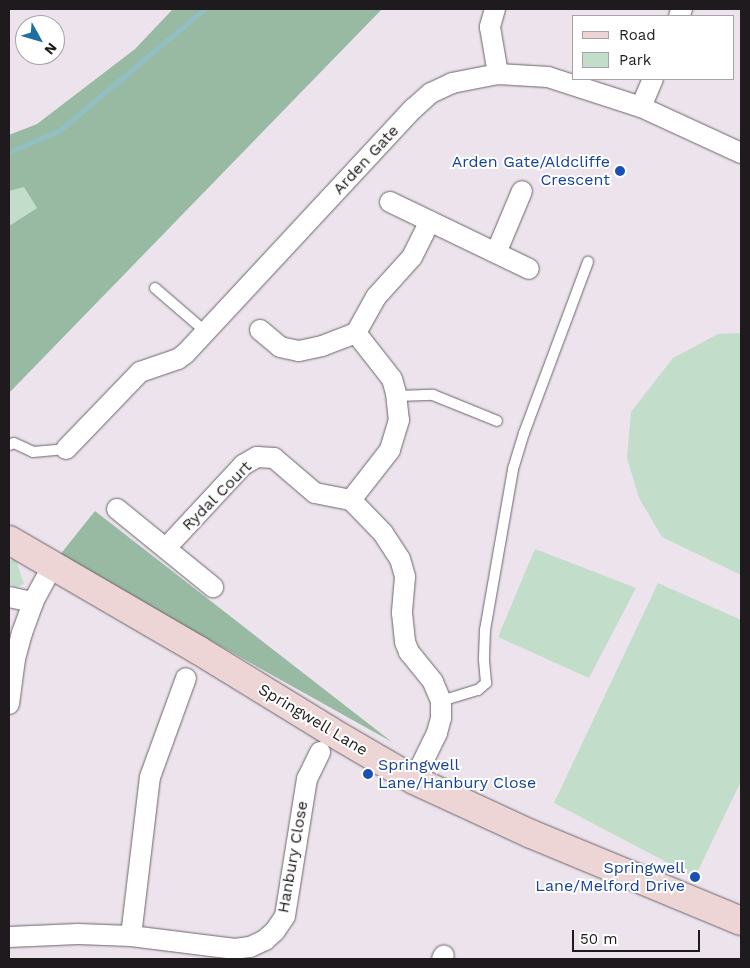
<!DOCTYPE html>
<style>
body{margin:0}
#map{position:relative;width:750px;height:968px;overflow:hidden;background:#ece3ec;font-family:"Work Sans",sans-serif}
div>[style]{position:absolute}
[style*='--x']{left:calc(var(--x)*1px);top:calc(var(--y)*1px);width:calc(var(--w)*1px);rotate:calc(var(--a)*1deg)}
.green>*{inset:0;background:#c2ddc9}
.forest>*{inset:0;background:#99baa2}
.stream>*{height:5px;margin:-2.5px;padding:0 2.5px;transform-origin:2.5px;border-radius:2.5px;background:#91bfc4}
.roads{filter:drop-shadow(0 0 1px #6c646c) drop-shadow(0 0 1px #6c646c)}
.lane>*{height:10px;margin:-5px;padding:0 5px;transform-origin:5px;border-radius:5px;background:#fff}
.street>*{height:20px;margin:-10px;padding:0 10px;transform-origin:10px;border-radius:10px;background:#fff}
.secondary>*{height:28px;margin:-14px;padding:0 14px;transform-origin:14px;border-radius:14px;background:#edd4d5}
.dots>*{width:14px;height:14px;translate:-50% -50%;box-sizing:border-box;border:2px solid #fff;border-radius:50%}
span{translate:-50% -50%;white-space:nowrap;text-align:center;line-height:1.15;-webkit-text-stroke:4px #fff;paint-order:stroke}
.street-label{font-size:16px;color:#1e1a1d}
.transit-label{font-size:16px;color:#164399}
.right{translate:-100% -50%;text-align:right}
.left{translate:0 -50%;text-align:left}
.frame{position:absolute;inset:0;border:10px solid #1e1a1d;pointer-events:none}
.legend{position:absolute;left:572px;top:15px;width:162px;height:65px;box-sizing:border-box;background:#fff;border:1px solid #a5a3a5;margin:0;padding:6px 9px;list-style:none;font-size:15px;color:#1e1a1d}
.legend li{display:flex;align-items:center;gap:10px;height:25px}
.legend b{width:25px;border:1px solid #a5a3a5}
.north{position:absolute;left:15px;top:15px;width:50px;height:50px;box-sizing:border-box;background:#fff;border:1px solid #a5a3a5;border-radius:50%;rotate:129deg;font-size:14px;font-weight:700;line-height:20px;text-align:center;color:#1e1a1d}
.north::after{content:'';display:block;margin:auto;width:18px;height:22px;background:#1e70a1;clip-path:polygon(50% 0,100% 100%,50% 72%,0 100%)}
.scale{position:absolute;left:572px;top:930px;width:128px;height:22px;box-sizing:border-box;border:2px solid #1e1a1d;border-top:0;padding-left:6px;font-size:15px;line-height:18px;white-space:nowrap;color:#1e1a1d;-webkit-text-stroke:4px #fff;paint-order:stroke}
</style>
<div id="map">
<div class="green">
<i style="clip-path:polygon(24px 186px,37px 208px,9px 226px,9px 191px)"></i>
<i style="clip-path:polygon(741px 333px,741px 575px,662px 537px,639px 498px,627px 458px,631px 412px,673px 358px,718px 334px)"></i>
<i style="clip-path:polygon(535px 549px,636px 588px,589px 678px,498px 637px)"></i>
<i style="clip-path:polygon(15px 557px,24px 584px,16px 587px,9px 584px,9px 562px)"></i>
<i style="clip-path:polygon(658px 583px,741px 620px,741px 781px,695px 877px,554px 803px)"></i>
</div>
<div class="forest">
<i style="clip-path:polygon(173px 9px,382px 9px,9px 393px,9px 226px,37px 208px,24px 187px,9px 191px,9px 135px,37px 124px,135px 49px)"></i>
<i style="clip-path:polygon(95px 511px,392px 742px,59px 556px)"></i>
</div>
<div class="stream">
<i style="--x:9;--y:152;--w:56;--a:-23.3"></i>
<i style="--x:60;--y:130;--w:188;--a:-40"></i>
</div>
<div class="roads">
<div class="lane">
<i style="--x:155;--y:288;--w:67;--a:40.8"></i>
<i style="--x:397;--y:396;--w:36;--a:-2"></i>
<i style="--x:433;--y:395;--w:69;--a:22.1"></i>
<i style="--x:9;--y:445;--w:5;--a:-22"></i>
<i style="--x:14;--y:443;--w:21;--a:25"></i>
<i style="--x:33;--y:452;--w:33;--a:-5"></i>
<i style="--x:441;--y:701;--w:39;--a:-17"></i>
<i style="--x:478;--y:690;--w:11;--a:-41"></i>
<i style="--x:486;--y:683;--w:25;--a:-95"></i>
<i style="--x:484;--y:658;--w:28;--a:-88"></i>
<i style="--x:485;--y:630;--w:163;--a:-80.1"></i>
<i style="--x:513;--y:469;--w:38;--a:-73"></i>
<i style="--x:524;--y:433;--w:183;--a:-69.5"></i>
</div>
<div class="street">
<i style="--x:495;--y:9;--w:19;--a:106"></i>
<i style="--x:490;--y:27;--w:48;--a:80.3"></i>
<i style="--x:679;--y:16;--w:8;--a:-67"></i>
<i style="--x:641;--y:107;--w:30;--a:-67"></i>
<i style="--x:390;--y:202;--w:154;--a:25.7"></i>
<i style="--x:496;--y:253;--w:67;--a:-67.2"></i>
<i style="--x:260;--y:330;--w:26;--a:40"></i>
<i style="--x:280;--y:347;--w:19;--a:12"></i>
<i style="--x:299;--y:351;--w:24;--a:-12"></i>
<i style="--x:322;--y:346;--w:36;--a:-21"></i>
<i style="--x:356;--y:333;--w:41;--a:-60.9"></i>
<i style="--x:376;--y:297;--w:54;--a:-48"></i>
<i style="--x:412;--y:257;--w:40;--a:-63.4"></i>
<i style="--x:356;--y:333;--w:58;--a:52"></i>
<i style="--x:392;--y:379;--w:15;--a:74"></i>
<i style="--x:396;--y:393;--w:27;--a:84"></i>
<i style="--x:399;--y:420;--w:31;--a:107"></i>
<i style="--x:390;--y:450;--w:63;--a:128"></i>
<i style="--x:351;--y:500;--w:46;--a:45.9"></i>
<i style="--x:383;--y:533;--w:31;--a:57"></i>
<i style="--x:400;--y:559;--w:19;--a:74"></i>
<i style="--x:405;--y:577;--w:36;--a:95"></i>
<i style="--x:402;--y:613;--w:29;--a:84"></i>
<i style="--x:405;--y:642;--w:11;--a:68"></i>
<i style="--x:409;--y:652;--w:38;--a:51"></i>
<i style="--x:433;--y:682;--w:21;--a:67"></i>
<i style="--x:441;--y:701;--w:17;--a:90"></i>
<i style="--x:441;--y:718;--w:16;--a:105"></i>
<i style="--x:437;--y:733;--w:52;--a:116.1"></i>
<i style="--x:66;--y:449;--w:107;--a:-46.1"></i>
<i style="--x:140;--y:372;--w:40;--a:-18.9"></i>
<i style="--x:178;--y:359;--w:9;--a:-36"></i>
<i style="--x:185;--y:354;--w:335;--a:-47.1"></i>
<i style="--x:413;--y:109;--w:24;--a:-42"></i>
<i style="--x:431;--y:93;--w:23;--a:-25"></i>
<i style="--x:452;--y:83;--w:47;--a:-11.1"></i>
<i style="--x:498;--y:74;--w:50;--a:3.4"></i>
<i style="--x:548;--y:77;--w:98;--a:17.9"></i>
<i style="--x:641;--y:107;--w:110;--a:24.7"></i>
<i style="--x:117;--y:509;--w:124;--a:39.1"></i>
<i style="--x:166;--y:548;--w:113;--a:-47.1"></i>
<i style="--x:243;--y:465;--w:16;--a:-30"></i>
<i style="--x:257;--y:457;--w:17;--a:3"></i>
<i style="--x:274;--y:458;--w:54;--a:40.5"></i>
<i style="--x:315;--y:493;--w:37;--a:11"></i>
<i style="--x:9;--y:597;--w:25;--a:12"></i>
<i style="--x:9;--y:704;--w:45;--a:-82.4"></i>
<i style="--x:15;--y:659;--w:27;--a:-75"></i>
<i style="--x:22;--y:633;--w:33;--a:-70"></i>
<i style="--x:33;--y:602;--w:42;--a:-61.6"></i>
<i style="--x:131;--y:936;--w:160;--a:-83.2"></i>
<i style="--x:150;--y:777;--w:105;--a:-70"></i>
<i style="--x:9;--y:937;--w:69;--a:-2.5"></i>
<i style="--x:78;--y:934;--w:53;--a:2.2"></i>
<i style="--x:131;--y:936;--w:105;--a:7.1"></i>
<i style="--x:235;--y:949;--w:15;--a:-8"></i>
<i style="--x:250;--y:947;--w:17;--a:-25"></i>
<i style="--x:265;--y:940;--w:13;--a:-42"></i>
<i style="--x:275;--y:931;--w:18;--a:-56"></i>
<i style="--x:285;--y:916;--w:139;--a:-80.9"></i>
<i style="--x:307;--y:779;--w:30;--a:-64"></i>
<i style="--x:442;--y:959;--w:4;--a:-63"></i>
</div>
<div class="secondary">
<i style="--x:9;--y:540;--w:219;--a:30.2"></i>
<i style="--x:198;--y:650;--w:155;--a:31.5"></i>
<i style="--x:330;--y:731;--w:97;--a:30.3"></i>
<i style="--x:414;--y:780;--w:129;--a:24.8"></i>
<i style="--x:531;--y:834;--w:227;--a:22.5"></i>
</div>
</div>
<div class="dots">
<i style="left:620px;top:171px;background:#1a4fb4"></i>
<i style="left:368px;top:774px;background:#1a4fb4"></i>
<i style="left:695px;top:877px;background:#1a4fb4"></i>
</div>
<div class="street-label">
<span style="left:366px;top:160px;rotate:-47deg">Arden Gate</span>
<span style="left:217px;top:496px;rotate:-45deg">Rydal Court</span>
<span style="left:313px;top:720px;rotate:31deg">Springwell Lane</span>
<span style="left:293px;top:857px;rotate:-80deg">Hanbury Close</span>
</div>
<div class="transit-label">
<span class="right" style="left:610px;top:171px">Arden Gate/Aldcliffe<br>Crescent</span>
<span class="left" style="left:378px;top:774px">Springwell<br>Lane/Hanbury Close</span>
<span class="right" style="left:685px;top:877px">Springwell<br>Lane/Melford Drive</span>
</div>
<div class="frame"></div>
<ul class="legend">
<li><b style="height:6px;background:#edd4d5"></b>Road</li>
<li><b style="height:14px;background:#c2ddc9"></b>Park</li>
</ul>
<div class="north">N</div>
<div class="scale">50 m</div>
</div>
